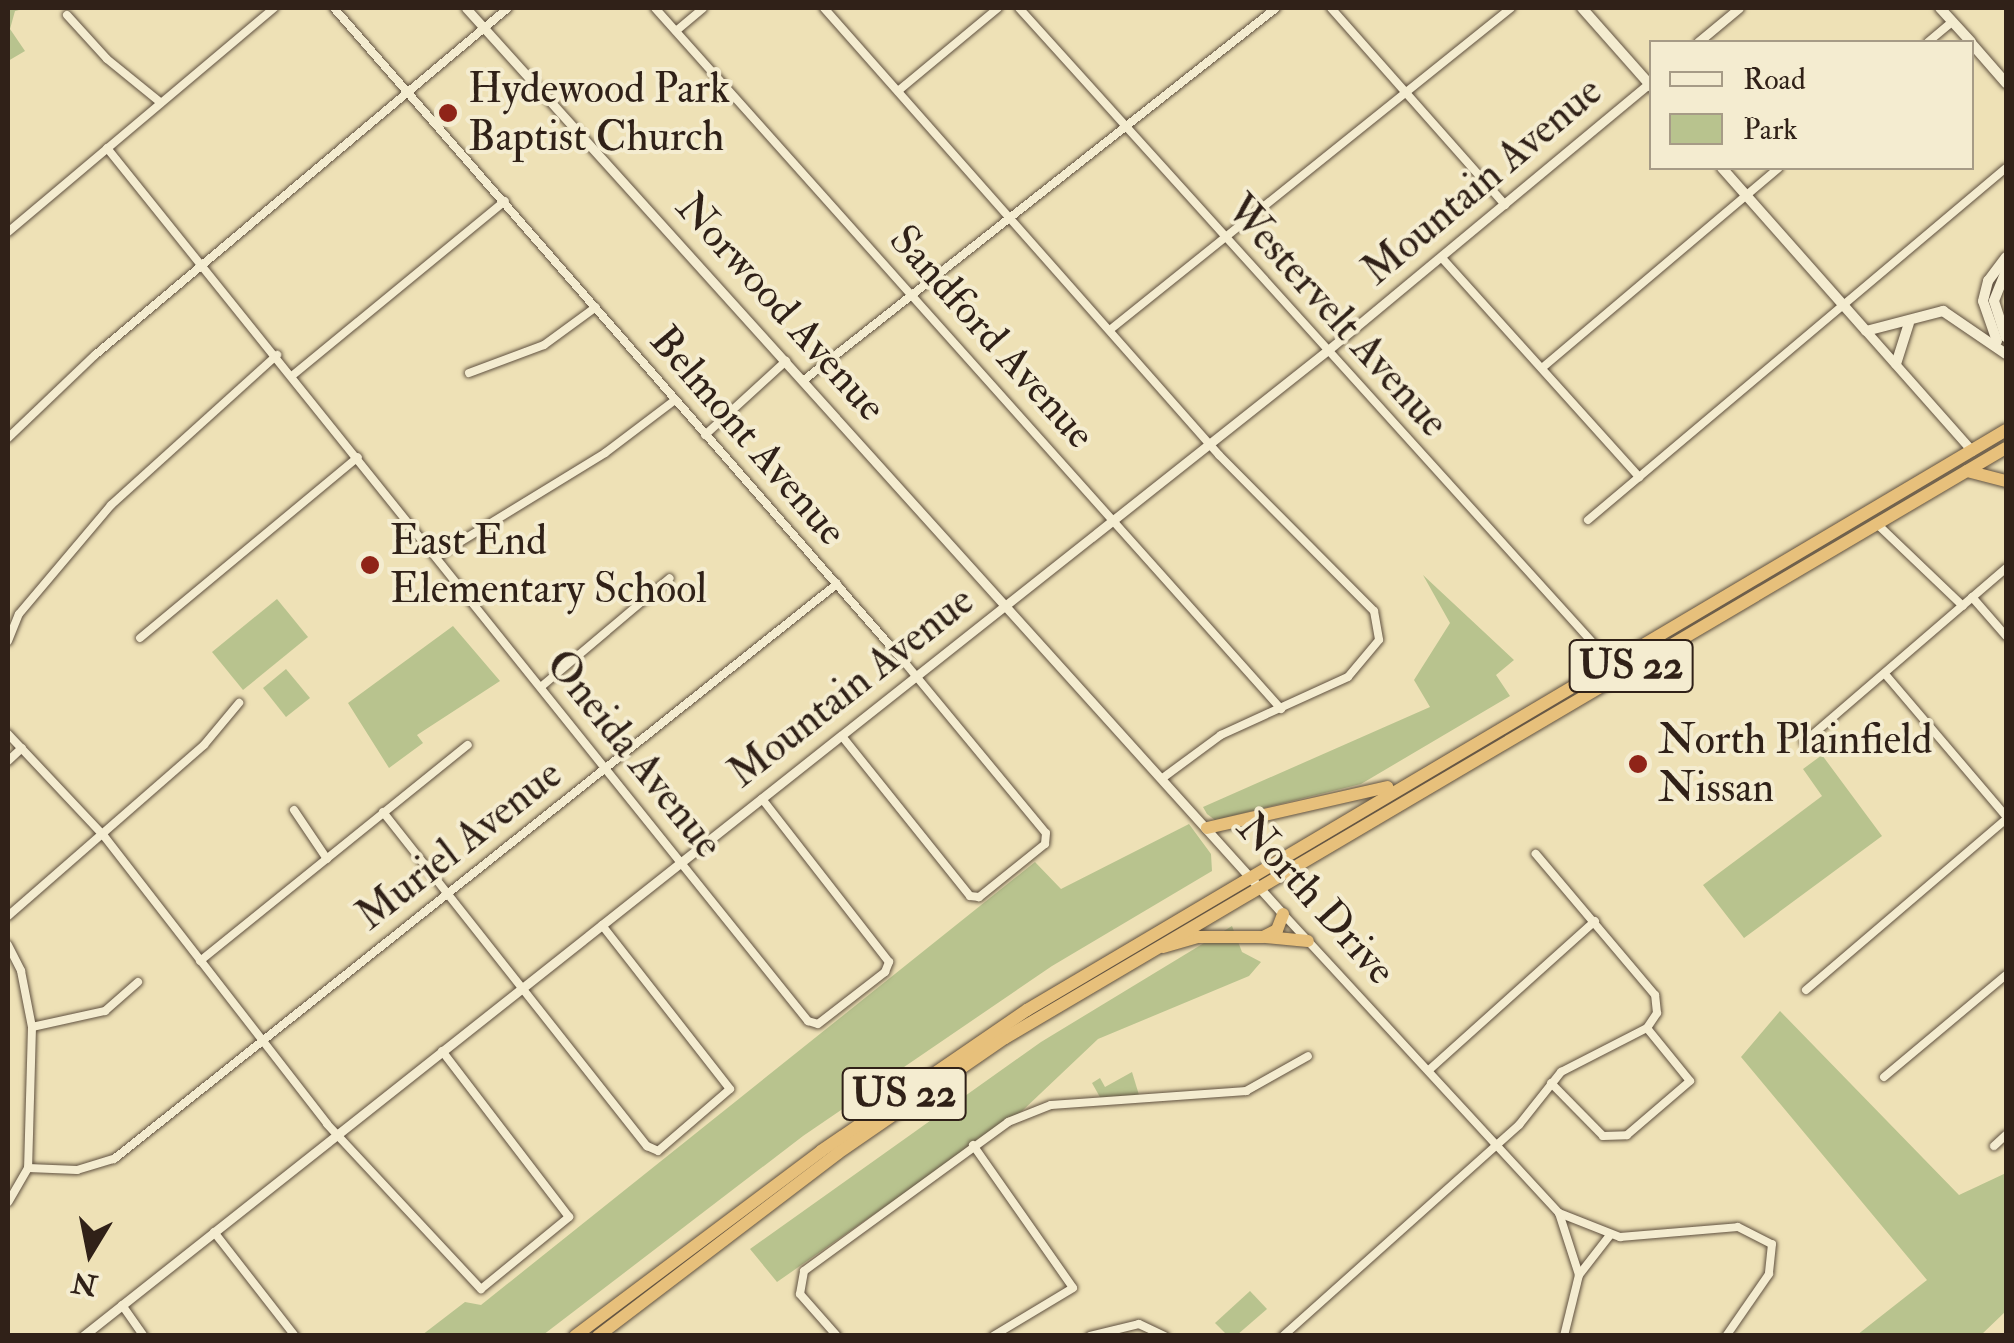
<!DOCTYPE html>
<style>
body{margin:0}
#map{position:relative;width:2014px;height:1343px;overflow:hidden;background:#eee1b6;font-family:"IM FELL Double Pica",serif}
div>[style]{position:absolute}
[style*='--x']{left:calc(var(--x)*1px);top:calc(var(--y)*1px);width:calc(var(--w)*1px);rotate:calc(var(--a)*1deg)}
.green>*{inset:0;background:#b8c38e}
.roads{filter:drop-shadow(0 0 2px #605140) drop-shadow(0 0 2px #605140)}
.minor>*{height:8px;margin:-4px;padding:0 4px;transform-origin:4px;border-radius:4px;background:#f4ecd0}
.tertiary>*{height:9px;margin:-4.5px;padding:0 4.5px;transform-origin:4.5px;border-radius:4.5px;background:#f4ecd0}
.secondary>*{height:10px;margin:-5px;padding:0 5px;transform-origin:5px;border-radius:5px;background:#f4ecd0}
.trunk>*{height:12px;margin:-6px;padding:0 6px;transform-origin:6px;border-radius:6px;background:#e7c07b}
.dots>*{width:28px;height:28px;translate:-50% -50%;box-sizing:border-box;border:5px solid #f4ecd0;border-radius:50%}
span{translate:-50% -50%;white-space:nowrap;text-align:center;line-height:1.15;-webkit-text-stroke:8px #f4ecd0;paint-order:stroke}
.shield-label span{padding:2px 8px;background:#f4ecd0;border:2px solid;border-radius:8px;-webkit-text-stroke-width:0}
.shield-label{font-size:40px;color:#302118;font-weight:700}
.poi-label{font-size:42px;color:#302118}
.left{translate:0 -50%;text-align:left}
.street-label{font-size:42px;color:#302118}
.frame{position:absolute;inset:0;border:10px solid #302118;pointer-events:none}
.legend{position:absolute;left:1649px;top:40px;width:325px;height:130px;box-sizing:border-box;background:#f4ecd0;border:2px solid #a69b86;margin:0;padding:12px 18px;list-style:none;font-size:30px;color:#302118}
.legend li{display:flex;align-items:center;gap:20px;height:50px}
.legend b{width:50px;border:2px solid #a69b86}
.north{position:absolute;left:40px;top:1203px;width:100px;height:100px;-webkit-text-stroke:8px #f4ecd0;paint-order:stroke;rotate:190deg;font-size:28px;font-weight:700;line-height:40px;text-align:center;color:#302118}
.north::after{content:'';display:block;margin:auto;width:35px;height:45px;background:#302118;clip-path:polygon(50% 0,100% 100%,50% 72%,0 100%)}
</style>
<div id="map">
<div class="green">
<i style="clip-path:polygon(8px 8px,27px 8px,15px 11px,10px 29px,25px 51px,8px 61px)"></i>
<i style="clip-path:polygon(1423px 575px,1514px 660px,1496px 675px,1510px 696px,1361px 784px,1215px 820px,1207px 814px,1203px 807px,1430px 707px,1414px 680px,1450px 623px)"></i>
<i style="clip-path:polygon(277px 599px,308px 637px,243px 690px,212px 652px)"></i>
<i style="clip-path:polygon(453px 626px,500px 681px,417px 735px,423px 743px,389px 768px,348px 703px)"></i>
<i style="clip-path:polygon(286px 669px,310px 698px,286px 717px,263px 688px)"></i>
<i style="clip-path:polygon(1822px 755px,1882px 836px,1744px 938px,1703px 885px,1822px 796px,1803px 769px)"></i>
<i style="clip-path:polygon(1189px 824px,1211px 854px,1212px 871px,1052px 966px,803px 1136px,543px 1335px,422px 1335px,465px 1302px,481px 1305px,1035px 862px,1061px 889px)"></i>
<i style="clip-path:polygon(1232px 926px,1242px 952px,1261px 962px,1249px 976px,1098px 1039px,1022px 1111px,777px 1282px,750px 1249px,1041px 1042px)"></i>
<i style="clip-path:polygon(1780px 1011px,1959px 1195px,2006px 1173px,2006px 1311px,1981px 1335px,1857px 1335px,1927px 1280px,1741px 1057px)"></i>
<i style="clip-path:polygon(1132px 1072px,1139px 1095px,1101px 1099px,1092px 1083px,1100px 1078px,1105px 1087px)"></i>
<i style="clip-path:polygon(1250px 1291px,1267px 1309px,1237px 1335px,1227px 1335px,1215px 1323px)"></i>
</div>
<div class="roads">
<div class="minor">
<i style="--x:334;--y:8;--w:870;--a:48.91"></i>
<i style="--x:906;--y:664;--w:219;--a:50.4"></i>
<i style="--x:1046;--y:833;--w:11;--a:95"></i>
<i style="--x:1045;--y:844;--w:85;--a:141.2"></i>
<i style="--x:979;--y:897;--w:9;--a:-174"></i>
<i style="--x:970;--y:896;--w:205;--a:-128.7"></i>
<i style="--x:655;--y:8;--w:940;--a:48.23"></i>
<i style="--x:824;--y:8;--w:597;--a:48.53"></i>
<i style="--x:1219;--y:455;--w:220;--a:45.2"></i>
<i style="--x:1374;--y:611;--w:29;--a:80"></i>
<i style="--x:1379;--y:640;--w:48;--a:130"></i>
<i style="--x:1348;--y:677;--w:140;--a:155.5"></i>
<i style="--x:1221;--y:735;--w:71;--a:143.6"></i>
<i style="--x:1019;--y:8;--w:884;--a:47.89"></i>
<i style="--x:1331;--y:8;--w:263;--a:48.5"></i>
<i style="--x:67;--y:15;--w:59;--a:47.7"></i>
<i style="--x:107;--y:59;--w:68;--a:39.1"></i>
<i style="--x:676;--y:31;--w:35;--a:-40"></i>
<i style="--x:1928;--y:42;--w:31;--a:-40"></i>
<i style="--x:898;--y:91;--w:130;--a:-39.7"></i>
<i style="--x:107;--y:148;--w:1120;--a:51.24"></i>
<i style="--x:808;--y:1021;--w:10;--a:17"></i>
<i style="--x:818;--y:1024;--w:85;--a:-37.8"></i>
<i style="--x:885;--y:972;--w:11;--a:-68"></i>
<i style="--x:889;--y:962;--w:207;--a:-127.9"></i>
<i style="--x:8;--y:232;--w:348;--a:-40.1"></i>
<i style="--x:1442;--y:258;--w:295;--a:48"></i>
<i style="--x:1111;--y:329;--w:513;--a:-38.75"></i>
<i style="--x:1542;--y:368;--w:310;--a:-40.2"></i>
<i style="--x:469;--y:373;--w:80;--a:-20.5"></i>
<i style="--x:544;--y:345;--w:64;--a:-36.2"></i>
<i style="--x:293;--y:375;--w:274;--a:-39.4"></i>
<i style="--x:804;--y:380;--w:601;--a:-38.24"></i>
<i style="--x:705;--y:435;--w:110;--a:-42.4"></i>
<i style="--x:8;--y:438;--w:120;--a:-43.7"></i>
<i style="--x:95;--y:355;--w:539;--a:-40.04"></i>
<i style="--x:1588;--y:520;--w:546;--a:-40.1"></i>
<i style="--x:1876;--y:523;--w:120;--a:43.7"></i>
<i style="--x:437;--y:556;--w:197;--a:-31.5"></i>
<i style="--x:605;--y:453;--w:88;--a:-37.1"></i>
<i style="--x:1972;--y:597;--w:52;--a:48.9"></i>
<i style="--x:140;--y:638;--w:283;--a:-39.7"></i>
<i style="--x:8;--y:641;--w:29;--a:-68"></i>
<i style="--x:19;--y:614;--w:143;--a:-49.8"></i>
<i style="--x:111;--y:505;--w:224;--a:-42.1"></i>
<i style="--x:1885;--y:674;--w:187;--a:49.6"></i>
<i style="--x:542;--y:686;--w:167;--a:-40.2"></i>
<i style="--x:8;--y:734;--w:140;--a:46.7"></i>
<i style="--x:104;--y:836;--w:364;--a:52.2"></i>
<i style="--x:327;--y:1124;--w:226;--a:47"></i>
<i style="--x:481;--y:1289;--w:114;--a:-39.3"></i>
<i style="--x:569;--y:1217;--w:209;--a:-127.4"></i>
<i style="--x:1804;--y:742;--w:267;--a:-40.7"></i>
<i style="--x:8;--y:761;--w:19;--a:-43"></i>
<i style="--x:294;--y:810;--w:59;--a:56"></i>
<i style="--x:383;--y:812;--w:426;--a:51.7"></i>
<i style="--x:647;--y:1146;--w:12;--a:24"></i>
<i style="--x:658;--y:1151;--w:95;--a:-40.7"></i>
<i style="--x:730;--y:1089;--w:208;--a:-128"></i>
<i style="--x:1284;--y:915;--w:405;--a:47.3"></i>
<i style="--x:1559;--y:1213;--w:66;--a:21.5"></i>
<i style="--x:1620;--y:1237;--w:118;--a:-4.8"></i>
<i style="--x:1738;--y:1227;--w:38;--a:27"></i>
<i style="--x:1772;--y:1244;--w:30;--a:96"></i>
<i style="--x:1769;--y:1274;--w:75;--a:124.7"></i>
<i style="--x:8;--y:916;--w:260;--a:-41.1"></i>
<i style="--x:204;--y:745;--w:55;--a:-50.2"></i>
<i style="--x:8;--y:945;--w:29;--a:63"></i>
<i style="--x:21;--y:971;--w:57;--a:78.9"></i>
<i style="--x:32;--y:1027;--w:141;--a:91.6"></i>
<i style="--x:28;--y:1168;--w:39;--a:120"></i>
<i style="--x:200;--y:961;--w:344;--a:-38.9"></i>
<i style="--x:1806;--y:990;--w:263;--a:-40.5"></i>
<i style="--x:32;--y:1027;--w:75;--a:-12.4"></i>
<i style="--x:105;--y:1011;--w:44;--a:-41.3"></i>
<i style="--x:1429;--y:1070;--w:223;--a:-41.9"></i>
<i style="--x:1884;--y:1077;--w:159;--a:-39.9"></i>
<i style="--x:1551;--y:1083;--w:74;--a:45.5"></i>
<i style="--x:1603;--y:1136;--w:24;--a:-2"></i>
<i style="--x:1627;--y:1135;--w:83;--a:-40.6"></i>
<i style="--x:1690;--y:1081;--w:68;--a:-129.1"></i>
<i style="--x:973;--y:1145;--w:174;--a:55"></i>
<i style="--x:1073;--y:1288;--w:93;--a:149"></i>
<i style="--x:1994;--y:1146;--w:16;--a:-43"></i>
<i style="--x:28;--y:1168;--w:49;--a:2.3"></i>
<i style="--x:77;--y:1170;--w:39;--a:-17"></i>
<i style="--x:114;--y:1159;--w:924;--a:-38.5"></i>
<i style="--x:1559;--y:1213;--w:65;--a:72.1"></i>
<i style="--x:1579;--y:1275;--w:51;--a:-52.2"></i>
<i style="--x:214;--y:1232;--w:132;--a:52.1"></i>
<i style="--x:122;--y:1305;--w:38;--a:55"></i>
<i style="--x:837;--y:1336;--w:56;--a:-131.4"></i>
<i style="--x:800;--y:1294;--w:23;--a:-80"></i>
<i style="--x:804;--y:1271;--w:253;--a:-36.1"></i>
<i style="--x:1008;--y:1122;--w:46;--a:-21.6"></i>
<i style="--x:1051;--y:1105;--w:196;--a:-4.1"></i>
<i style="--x:1246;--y:1091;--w:71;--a:-29.4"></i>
<i style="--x:1090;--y:1336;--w:50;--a:-13.8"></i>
<i style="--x:1139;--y:1324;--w:29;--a:25"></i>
<i style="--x:1283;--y:1336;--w:317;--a:-41.8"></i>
<i style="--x:1519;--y:1125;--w:68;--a:-51.6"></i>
<i style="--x:1561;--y:1072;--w:97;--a:-27.1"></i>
<i style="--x:1647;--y:1028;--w:18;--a:-56"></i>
<i style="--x:1657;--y:1013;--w:18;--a:-96"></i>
<i style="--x:1655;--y:995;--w:185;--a:-130.2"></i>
<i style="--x:1564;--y:1336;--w:63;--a:-76.2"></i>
</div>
<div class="tertiary">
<i style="--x:466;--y:8;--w:1220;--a:47.96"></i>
<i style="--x:1698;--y:42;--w:53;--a:-39.7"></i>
<i style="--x:1866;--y:331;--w:160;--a:48.5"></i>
<i style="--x:83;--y:1336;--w:1588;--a:-38.38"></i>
<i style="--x:1328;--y:350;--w:420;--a:-39.7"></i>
</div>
<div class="secondary">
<i style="--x:1582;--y:8;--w:106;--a:48.5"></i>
<i style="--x:1940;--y:8;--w:46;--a:47.6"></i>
<i style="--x:1972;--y:44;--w:52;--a:48.9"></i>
<i style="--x:1722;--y:168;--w:217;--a:48.5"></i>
<i style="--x:1866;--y:331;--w:80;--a:-14.6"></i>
<i style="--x:1943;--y:311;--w:76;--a:34.3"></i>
<i style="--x:2006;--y:271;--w:32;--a:112"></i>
<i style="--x:1994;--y:301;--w:38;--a:72"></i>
<i style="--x:1997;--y:341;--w:42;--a:-109.3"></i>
<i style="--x:1983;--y:301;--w:21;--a:-76"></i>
<i style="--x:1988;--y:281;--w:30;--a:-53"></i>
<i style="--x:1896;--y:364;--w:43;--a:-72.4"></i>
</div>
<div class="trunk">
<i style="--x:1967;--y:471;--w:40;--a:14.4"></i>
<i style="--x:1207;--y:828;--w:185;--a:-12.8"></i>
<i style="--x:1266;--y:937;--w:42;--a:5.4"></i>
<i style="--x:1163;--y:947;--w:37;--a:-16"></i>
<i style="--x:1199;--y:937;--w:64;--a:0"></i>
<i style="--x:1263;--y:937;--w:16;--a:-27"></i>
<i style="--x:1277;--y:930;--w:17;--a:-69"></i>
<i style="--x:575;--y:1336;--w:308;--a:-36.9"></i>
<i style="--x:821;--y:1151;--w:250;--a:-34.4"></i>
<i style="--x:1027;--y:1010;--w:1138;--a:-30.64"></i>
<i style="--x:598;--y:1336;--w:302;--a:-37.3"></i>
<i style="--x:838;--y:1153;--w:203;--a:-34.6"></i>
<i style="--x:1005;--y:1038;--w:1162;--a:-30.52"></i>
</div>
</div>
<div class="dots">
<i style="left:448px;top:113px;background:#8f2418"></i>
<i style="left:370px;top:565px;background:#8f2418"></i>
<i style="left:1638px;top:764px;background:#8f2418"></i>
</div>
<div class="shield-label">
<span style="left:1631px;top:666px">US 22</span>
<span style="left:904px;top:1094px">US 22</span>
</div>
<div class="poi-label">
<span class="left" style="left:468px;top:113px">Hydewood Park<br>Baptist Church</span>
<span class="left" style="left:390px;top:565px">East End<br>Elementary School</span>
<span class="left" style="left:1658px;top:764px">North Plainfield<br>Nissan</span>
</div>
<div class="street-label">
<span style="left:1482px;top:181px;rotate:-40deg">Mountain Avenue</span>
<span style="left:781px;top:307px;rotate:48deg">Norwood Avenue</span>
<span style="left:1337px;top:316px;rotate:48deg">Westervelt Avenue</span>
<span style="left:992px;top:337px;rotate:48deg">Sandford Avenue</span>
<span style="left:748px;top:436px;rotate:49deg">Belmont Avenue</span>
<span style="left:851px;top:687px;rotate:-38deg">Mountain Avenue</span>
<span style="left:634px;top:754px;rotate:51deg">Oneida Avenue</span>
<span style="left:459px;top:845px;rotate:-38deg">Muriel Avenue</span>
<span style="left:1316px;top:899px;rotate:48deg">North Drive</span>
</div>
<div class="frame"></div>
<ul class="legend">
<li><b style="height:12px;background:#f4ecd0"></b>Road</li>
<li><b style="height:28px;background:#b8c38e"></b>Park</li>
</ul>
<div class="north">N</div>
</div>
